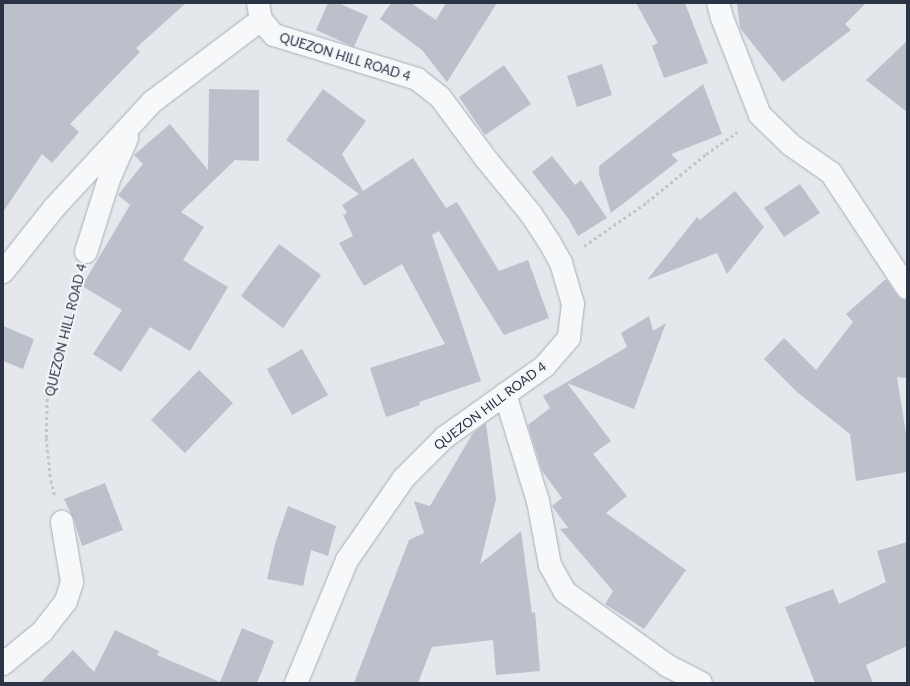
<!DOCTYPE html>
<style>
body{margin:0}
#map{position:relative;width:910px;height:686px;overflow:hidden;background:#e4e7ec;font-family:Lato,sans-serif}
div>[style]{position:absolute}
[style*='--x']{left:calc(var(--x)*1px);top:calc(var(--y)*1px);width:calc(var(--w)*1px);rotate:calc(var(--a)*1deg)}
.building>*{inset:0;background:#bbc0ca}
.path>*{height:2.5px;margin-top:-1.25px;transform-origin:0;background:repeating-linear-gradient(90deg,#c2c5cb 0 3px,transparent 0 6px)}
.roads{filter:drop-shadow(0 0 1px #a9aeb7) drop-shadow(0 0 1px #a9aeb7)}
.minor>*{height:22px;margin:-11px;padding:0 11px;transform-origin:11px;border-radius:11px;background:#f7f8fa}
span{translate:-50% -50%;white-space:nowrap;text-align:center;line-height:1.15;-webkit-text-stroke:4px #f4f6f9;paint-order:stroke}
.street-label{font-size:13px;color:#2b3445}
.frame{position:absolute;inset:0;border:4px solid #2b3445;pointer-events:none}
</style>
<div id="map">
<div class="building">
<i style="clip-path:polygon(3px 3px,186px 3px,136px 48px,140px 52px,70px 124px,79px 132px,52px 163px,42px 154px,3px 212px)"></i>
<i style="clip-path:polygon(328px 3px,338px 3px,368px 16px,354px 47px,316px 30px)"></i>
<i style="clip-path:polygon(391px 3px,411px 3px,436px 20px,446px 3px,497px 3px,447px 82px,422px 50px,380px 19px)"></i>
<i style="clip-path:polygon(636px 3px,685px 3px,708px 63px,664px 78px,652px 46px,658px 43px)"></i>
<i style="clip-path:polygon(737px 3px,866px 3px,845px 24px,851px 30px,783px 82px,740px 28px)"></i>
<i style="clip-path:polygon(907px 41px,907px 112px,866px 80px)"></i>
<i style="clip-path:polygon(602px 64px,612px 95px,577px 107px,567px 76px)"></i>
<i style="clip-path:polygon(504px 65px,531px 104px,485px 135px,459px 97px)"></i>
<i style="clip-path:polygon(703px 84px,722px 134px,671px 154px,678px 161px,611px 213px,599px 174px,599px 166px)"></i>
<i style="clip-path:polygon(209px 89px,259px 90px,259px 161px,235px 160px,181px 212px,204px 227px,183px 260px,228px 287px,190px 351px,150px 327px,121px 372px,93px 354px,122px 310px,82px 286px,130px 205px,118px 195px,143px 164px,134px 155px,170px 124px,208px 170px)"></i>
<i style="clip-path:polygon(323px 89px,366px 121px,342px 154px,363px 191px,413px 158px,446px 208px,457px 202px,499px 271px,528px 260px,549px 318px,504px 335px,439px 231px,432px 235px,481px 381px,419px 402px,420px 405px,386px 417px,370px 368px,445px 344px,402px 264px,364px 286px,339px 243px,353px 236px,343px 215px,347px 213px,342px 205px,359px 194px,286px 140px)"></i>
<i style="clip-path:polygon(552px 156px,575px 185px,581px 180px,607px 218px,578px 236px,568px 218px,532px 172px)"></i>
<i style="clip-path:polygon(800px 184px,820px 213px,784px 237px,764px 208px)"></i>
<i style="clip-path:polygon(735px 191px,764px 227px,727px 274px,717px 253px,647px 280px,697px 217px,700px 220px)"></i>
<i style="clip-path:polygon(279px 244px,321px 275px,283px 328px,241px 296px)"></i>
<i style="clip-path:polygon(886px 279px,897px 295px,901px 299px,907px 300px,907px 378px,897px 377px,907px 440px,907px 472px,856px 481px,850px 434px,797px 392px,764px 359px,784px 338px,816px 370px,853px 322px,846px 314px)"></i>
<i style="clip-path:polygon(649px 316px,653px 331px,666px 323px,634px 409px,567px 383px,611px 441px,593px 454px,627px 496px,606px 513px,686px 570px,644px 629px,605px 604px,613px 591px,560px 529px,568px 528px,552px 506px,562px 498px,542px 471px,528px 425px,550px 408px,543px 396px,627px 347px,621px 333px)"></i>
<i style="clip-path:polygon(3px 326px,34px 339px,23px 369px,3px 361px)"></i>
<i style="clip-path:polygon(302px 349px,328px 395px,292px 415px,267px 369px)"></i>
<i style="clip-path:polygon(199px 370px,233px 403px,185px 453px,151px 420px)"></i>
<i style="clip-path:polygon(486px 423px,496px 499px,480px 564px,521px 531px,532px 613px,535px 612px,540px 671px,496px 675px,493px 640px,432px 647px,418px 683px,354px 683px,409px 540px,424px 533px,414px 501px,430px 506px,473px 433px)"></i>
<i style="clip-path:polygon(105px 483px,123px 530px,82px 546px,74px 520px,64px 499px)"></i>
<i style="clip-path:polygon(288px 506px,336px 526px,328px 556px,311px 550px,303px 586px,267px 579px,275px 544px)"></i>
<i style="clip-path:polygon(907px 542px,907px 646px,866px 665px,873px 683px,815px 683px,785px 607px,833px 589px,839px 604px,886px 582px,877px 551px)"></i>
<i style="clip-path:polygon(242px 628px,274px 641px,257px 683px,40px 683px,73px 650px,94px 672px,115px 630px,159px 651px,157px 655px,220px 682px)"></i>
</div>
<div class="path">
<i style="--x:584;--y:246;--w:77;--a:-34.9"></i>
<i style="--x:647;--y:202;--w:76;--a:-39.1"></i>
<i style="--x:706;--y:154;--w:38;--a:-35"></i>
<i style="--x:54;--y:495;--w:18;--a:-103"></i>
<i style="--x:50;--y:477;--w:39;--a:-96"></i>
<i style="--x:46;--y:438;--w:41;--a:-88.6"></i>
<i style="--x:47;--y:397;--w:95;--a:-73.5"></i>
<i style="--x:74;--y:306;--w:27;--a:-77"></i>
</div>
<div class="roads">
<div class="minor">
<i style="--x:258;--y:3;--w:17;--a:80"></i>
<i style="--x:261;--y:20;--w:20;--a:49"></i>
<i style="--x:274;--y:35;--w:150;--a:17.1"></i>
<i style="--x:417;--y:79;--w:29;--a:38"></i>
<i style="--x:440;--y:97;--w:77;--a:53.4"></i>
<i style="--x:486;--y:159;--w:71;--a:50.7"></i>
<i style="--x:531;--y:214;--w:35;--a:57"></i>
<i style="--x:550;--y:243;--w:23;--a:61"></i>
<i style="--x:561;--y:263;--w:43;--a:73.7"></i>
<i style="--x:573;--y:304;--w:34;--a:97"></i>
<i style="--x:569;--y:338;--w:37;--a:131"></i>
<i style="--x:545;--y:366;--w:123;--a:144.6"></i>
<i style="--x:445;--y:437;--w:58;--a:135"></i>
<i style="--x:404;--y:478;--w:100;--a:124.8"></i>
<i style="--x:347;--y:560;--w:133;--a:112.5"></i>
<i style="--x:718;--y:3;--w:16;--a:75"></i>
<i style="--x:722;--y:18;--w:104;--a:68.6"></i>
<i style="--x:760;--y:115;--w:43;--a:44.1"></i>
<i style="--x:791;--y:145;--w:49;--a:35"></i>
<i style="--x:831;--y:173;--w:138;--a:56.5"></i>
<i style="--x:86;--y:252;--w:77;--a:-72.5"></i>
<i style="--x:109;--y:179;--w:45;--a:-66.3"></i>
<i style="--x:3;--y:272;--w:82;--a:-51.4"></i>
<i style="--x:54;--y:208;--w:144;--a:-47.2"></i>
<i style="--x:152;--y:102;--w:136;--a:-37"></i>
<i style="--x:505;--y:394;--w:112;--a:72.9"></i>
<i style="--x:538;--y:501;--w:65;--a:79.4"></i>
<i style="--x:550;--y:565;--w:31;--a:61"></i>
<i style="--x:565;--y:592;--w:127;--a:35.7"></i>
<i style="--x:668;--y:666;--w:37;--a:27"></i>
<i style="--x:3;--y:664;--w:50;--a:-39.4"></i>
<i style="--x:42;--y:632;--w:39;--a:-52"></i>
<i style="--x:66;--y:601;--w:20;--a:-72"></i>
<i style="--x:72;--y:582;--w:61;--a:-99.5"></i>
</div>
</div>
<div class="street-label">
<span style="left:345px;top:57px;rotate:17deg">QUEZON HILL ROAD 4</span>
<span style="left:66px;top:330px;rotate:-76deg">QUEZON HILL ROAD 4</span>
<span style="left:490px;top:406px;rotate:-37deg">QUEZON HILL ROAD 4</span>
</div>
<div class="frame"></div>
</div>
